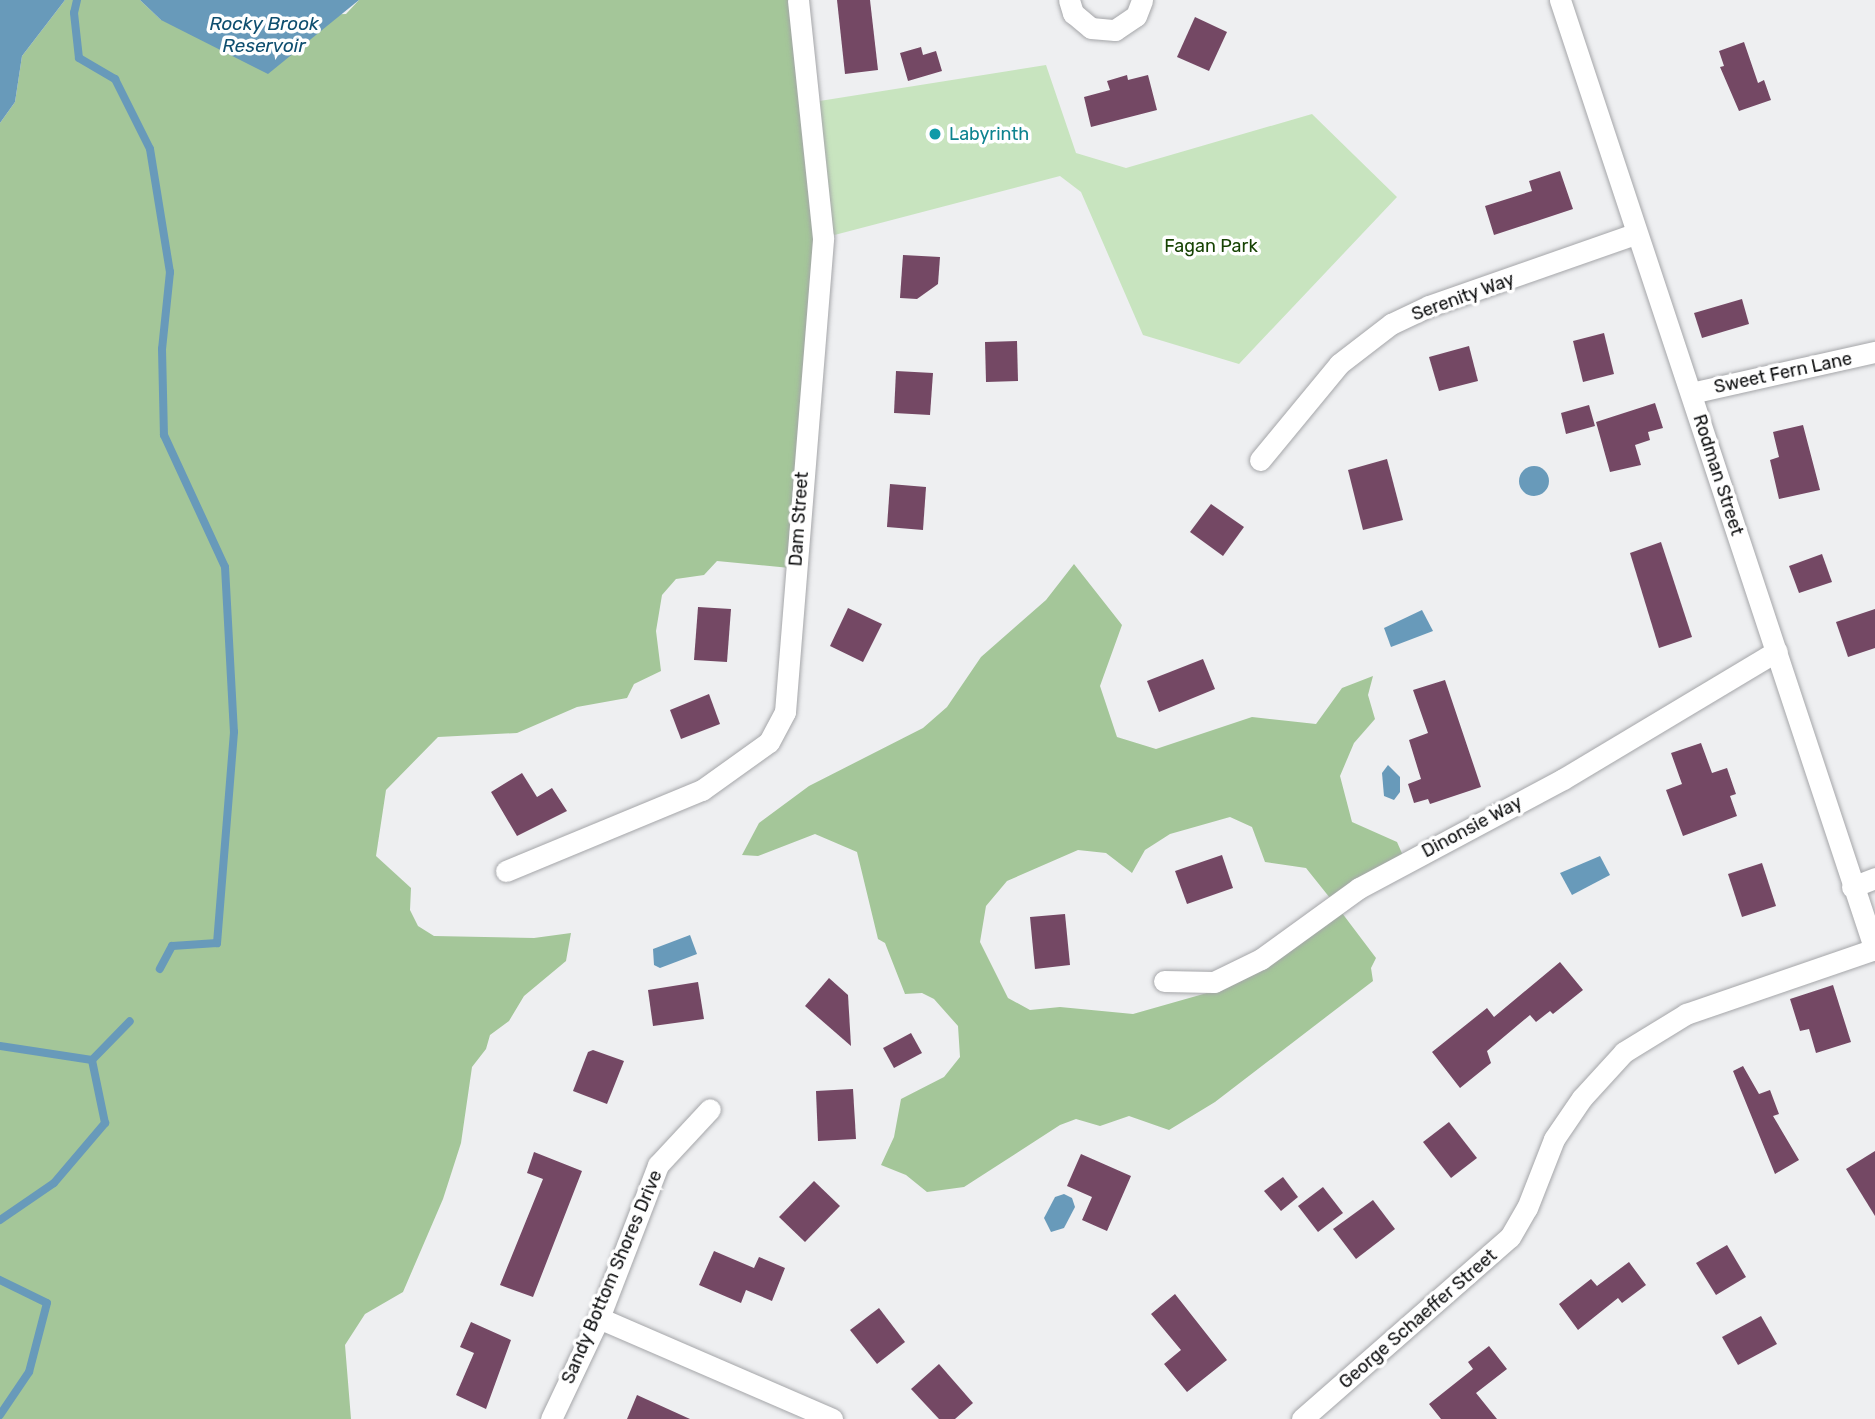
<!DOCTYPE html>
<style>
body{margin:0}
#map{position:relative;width:1875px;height:1419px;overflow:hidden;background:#eeeff1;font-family:Rubik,sans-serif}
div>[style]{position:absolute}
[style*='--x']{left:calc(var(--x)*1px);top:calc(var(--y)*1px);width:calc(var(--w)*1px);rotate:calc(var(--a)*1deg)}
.green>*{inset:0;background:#c8e4bf}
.forest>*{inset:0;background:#a4c699}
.water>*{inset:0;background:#689aba}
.round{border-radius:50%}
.stream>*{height:8px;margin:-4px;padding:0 4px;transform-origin:4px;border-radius:4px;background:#689aba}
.building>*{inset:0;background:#744864}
.roads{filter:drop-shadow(0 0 2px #a5a6a9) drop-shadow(0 0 2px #a5a6a9)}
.minor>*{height:21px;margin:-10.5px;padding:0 10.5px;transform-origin:10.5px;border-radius:10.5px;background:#fff}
.dots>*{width:19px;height:19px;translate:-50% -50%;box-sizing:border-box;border:4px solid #fff;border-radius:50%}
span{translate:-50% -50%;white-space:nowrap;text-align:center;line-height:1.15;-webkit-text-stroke:7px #fff;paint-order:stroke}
.culture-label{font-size:18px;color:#0d838f}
.left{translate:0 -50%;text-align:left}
.park-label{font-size:18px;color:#174304}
.street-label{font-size:18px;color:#0b0c0d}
.water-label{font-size:19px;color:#0e4e6f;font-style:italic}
</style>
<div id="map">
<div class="green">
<i style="clip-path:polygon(1046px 65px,1076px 153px,1126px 168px,1312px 114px,1397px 197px,1239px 364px,1143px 335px,1081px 192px,1060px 176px,823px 238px,807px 103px)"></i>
</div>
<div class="forest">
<i style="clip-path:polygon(65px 0,140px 0,161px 20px,346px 14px,359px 0,796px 0,820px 247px,790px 568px,717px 561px,704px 575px,676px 579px,662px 595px,656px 631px,661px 671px,634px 684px,627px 698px,577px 707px,517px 733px,438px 737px,386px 790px,376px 856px,411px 888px,410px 910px,418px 926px,434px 936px,534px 938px,571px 933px,566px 961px,524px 996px,509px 1021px,490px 1035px,486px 1049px,472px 1067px,461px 1143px,443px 1199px,403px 1292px,365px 1314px,345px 1345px,351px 1419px,0 1419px,0 123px,15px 102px,22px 56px)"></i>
<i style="clip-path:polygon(evenodd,1074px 564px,1122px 625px,1100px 686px,1117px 737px,1156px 749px,1252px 717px,1316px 724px,1342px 688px,1373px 676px,1368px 695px,1375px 719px,1354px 743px,1340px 776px,1352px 822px,1397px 842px,1408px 867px,1342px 913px,1376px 958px,1371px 968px,1373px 981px,1215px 1102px,1169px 1130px,1129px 1116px,1100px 1126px,1076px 1119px,1060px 1125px,964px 1187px,927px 1192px,906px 1175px,881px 1165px,894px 1137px,901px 1099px,944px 1077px,960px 1057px,958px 1026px,934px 999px,922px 993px,905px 994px,885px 943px,878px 939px,857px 852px,815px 834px,758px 856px,742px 855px,759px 823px,809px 786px,923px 728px,947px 707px,981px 657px,1046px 600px,1074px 564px,1230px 817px,1252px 827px,1265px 862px,1306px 868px,1342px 913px,1228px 987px,1133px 1014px,1060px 1007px,1030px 1010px,1008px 998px,980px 942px,986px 906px,1007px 881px,1078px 850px,1106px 853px,1132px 873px,1145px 850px,1170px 834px,1230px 817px)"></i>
</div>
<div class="water">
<i style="clip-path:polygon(0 0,65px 0,22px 56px,15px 102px,0 123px)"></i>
<i style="clip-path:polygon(140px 0,359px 0,268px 74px,161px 20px)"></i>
<i class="round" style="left:1519px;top:466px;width:30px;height:30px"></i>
<i style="clip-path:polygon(1422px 610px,1433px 631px,1391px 647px,1384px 628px)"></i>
<i style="clip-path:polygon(1388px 765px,1400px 777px,1400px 792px,1394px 800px,1384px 796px,1382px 773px)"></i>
<i style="clip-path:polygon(1600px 856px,1610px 875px,1572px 895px,1560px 873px)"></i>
<i style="clip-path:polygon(690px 935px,697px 954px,660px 968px,654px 965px,653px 949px)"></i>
<i style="clip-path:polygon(1064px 1194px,1072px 1198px,1075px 1207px,1064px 1228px,1051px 1232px,1044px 1218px,1055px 1197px)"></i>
</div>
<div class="stream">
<i style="--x:77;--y:0;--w:13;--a:103"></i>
<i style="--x:74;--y:13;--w:45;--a:83.7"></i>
<i style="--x:79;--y:58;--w:42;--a:30.3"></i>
<i style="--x:115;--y:79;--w:78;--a:63.4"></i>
<i style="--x:150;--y:149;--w:125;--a:80.8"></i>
<i style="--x:170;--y:272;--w:77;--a:95.9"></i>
<i style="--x:162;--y:349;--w:86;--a:88.7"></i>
<i style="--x:164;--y:435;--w:145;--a:65.2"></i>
<i style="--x:225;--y:567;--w:165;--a:86.9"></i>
<i style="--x:234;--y:732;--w:212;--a:94.6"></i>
<i style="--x:217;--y:943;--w:45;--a:176.2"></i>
<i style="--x:172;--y:946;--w:26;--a:118"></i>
<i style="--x:0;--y:1046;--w:93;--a:8.7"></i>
<i style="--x:0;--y:1220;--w:65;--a:-34.4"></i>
<i style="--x:54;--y:1183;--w:79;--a:-49.6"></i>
<i style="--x:105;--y:1123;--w:64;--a:-101.7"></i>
<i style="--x:92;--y:1060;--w:54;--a:-45.7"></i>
<i style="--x:0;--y:1280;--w:52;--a:26.1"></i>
<i style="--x:47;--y:1303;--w:71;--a:104.6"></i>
<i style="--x:29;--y:1372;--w:52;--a:124"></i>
</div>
<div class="building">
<i style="clip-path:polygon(837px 0,870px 0,878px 70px,845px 74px)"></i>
<i style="clip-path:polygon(1195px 17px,1227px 32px,1209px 71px,1177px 57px)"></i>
<i style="clip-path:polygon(1744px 42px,1758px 83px,1764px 80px,1771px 100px,1739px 111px,1720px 67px,1724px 66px,1719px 51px)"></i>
<i style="clip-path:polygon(921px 47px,923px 55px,936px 51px,942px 71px,908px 81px,900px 53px)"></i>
<i style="clip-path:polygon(1127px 75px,1128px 80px,1148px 75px,1157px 110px,1091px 127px,1084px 97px,1110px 90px,1107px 81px)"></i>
<i style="clip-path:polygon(1560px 171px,1573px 209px,1494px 235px,1485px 206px,1532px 191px,1529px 181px)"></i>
<i style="clip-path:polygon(903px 255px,940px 257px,938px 284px,917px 299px,900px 298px)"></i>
<i style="clip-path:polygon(1742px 299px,1749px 324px,1702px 338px,1694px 313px)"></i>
<i style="clip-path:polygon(1604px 333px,1614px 374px,1583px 382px,1573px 341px)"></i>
<i style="clip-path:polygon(1017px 341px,1018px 381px,986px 382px,985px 342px)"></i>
<i style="clip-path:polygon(1469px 346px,1478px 381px,1439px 391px,1429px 357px)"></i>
<i style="clip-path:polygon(896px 371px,933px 373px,930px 415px,894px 413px)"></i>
<i style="clip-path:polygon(1655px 403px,1663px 428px,1648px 432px,1650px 440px,1635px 445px,1641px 465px,1610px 472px,1596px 422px)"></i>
<i style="clip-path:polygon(1589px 405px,1595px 426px,1566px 434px,1561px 413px)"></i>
<i style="clip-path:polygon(1803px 425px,1820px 490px,1779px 499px,1770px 460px,1779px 457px,1773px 432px)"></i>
<i style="clip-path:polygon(1387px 459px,1403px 520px,1363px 530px,1348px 470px)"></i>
<i style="clip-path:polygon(890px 484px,926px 487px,923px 530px,887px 527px)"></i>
<i style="clip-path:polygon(1211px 504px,1244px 527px,1223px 556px,1190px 532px)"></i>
<i style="clip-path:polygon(1661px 542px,1692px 637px,1659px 648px,1630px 553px)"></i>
<i style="clip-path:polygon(1822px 554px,1832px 582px,1799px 593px,1789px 566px)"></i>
<i style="clip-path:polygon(698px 607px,731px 609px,727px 662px,694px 660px)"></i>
<i style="clip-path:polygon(848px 608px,882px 624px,863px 662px,830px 646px)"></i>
<i style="clip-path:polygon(1875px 609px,1875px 648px,1848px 657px,1836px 622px)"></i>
<i style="clip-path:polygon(1203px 659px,1215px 689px,1159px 712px,1147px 681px)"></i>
<i style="clip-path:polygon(1445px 680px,1481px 787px,1430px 804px,1428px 799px,1414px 803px,1408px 784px,1421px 779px,1409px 740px,1428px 733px,1413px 690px)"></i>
<i style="clip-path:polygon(709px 694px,720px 724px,681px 739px,670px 710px)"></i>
<i style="clip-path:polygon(1701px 743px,1712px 773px,1727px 768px,1736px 794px,1730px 796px,1737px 816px,1683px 836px,1666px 790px,1682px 784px,1671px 753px)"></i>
<i style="clip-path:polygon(522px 773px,537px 797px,552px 788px,567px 811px,517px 836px,491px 792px)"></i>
<i style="clip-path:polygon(1222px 855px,1233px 888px,1187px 904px,1175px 871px)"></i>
<i style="clip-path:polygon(1762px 863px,1776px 906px,1742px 917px,1728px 874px)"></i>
<i style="clip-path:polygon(1065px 914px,1070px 965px,1035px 969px,1030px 917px)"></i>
<i style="clip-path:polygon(1560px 962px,1583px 990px,1553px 1014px,1550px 1011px,1536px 1022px,1530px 1015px,1487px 1051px,1491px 1063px,1460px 1088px,1432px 1052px,1487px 1008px,1494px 1017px)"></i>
<i style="clip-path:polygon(829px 978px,848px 995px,851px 1046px,805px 1006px)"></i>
<i style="clip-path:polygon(698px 982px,704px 1019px,653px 1026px,648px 990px)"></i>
<i style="clip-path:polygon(1833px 985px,1851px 1042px,1816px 1053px,1809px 1029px,1800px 1031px,1790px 999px)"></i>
<i style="clip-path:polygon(911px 1033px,922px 1053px,894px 1068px,883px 1048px)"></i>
<i style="clip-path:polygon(593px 1050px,624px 1061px,607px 1104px,573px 1091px,588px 1052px)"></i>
<i style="clip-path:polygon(1743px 1066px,1759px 1094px,1770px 1090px,1779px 1114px,1773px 1116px,1799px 1160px,1775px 1174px,1733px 1071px)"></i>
<i style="clip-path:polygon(853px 1089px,856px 1139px,818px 1141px,816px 1091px)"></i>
<i style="clip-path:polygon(1449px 1122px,1477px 1158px,1451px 1178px,1423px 1142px)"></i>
<i style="clip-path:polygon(1875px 1151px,1875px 1216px,1846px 1169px)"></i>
<i style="clip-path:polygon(534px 1152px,582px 1171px,533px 1297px,500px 1285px,543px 1179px,527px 1173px)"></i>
<i style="clip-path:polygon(1081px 1154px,1131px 1176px,1107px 1231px,1082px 1220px,1092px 1197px,1067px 1186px)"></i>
<i style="clip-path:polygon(1283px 1177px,1298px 1197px,1281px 1211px,1264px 1191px)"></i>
<i style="clip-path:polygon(814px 1181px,840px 1206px,805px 1242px,779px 1217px)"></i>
<i style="clip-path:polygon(1323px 1187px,1343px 1213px,1318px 1232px,1298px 1206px)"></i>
<i style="clip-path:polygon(1373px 1200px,1395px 1229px,1356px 1259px,1333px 1229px)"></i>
<i style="clip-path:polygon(1727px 1245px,1746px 1277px,1716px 1295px,1696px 1263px)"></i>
<i style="clip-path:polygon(714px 1251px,754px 1268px,759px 1257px,785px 1268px,772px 1301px,746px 1290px,741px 1303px,699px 1285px)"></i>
<i style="clip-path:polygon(1629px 1262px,1646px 1285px,1622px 1303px,1618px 1298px,1578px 1330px,1559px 1304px,1591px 1279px,1597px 1286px)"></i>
<i style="clip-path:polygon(1175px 1294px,1227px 1360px,1187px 1392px,1164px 1364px,1181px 1350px,1151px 1314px)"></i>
<i style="clip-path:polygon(879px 1308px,905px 1342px,877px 1364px,850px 1330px)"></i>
<i style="clip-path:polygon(1761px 1316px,1777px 1344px,1738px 1365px,1722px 1337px)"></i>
<i style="clip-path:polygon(471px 1322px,511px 1340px,486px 1409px,456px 1395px,474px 1353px,460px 1347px)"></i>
<i style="clip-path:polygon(1489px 1346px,1507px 1369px,1476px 1393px,1497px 1419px,1441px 1419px,1429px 1404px,1473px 1369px,1468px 1362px)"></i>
<i style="clip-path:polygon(939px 1364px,973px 1403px,955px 1419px,939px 1419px,911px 1389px)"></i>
<i style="clip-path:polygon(637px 1395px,690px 1419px,627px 1419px)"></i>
</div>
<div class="roads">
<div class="minor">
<i style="--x:1069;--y:0;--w:14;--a:73"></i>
<i style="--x:1073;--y:13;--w:23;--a:40"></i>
<i style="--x:1091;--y:28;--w:24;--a:5"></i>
<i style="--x:1115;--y:30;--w:25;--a:-34"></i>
<i style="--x:1136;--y:16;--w:17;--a:-69"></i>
<i style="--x:1560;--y:0;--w:1001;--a:71.66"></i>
<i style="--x:1691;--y:393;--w:189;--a:-12.6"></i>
<i style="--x:1260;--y:460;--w:124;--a:-50.5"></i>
<i style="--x:1339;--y:364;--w:66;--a:-37.6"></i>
<i style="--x:1391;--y:324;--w:42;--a:-25.3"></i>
<i style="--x:1429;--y:306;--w:218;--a:-19.3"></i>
<i style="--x:506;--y:871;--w:212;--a:-22.5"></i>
<i style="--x:702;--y:790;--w:82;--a:-35.6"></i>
<i style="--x:769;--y:742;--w:34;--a:-62"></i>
<i style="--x:785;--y:712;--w:476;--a:-85.4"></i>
<i style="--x:823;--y:238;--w:239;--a:-96"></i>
<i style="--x:1852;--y:887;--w:25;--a:-21"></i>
<i style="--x:1164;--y:981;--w:50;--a:1.1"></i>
<i style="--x:1214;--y:982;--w:52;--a:-26.1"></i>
<i style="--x:1261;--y:959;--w:121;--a:-35.9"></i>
<i style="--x:1359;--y:888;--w:231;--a:-28.1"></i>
<i style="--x:1563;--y:779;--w:249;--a:-30.9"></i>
<i style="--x:599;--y:1318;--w:254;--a:23.4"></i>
<i style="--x:551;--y:1419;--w:112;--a:-64.6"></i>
<i style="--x:599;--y:1318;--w:164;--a:-68.9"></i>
<i style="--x:658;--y:1165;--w:76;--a:-47.1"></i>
<i style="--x:1302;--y:1419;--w:276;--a:-41.2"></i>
<i style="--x:1510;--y:1237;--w:34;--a:-60"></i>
<i style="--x:1527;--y:1208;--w:74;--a:-68.6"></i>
<i style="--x:1554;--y:1139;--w:50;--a:-55.7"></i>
<i style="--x:1582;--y:1098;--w:62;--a:-47.6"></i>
<i style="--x:1624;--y:1052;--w:73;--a:-31.5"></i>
<i style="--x:1686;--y:1014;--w:200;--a:-19"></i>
</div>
</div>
<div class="dots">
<i style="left:935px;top:134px;background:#0f9aa8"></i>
</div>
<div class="culture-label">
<span class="left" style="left:949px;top:134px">Labyrinth</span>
</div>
<div class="park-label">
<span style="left:1211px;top:246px">Fagan Park</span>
</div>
<div class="street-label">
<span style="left:1463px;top:297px;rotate:-20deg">Serenity Way</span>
<span style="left:1783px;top:373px;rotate:-12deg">Sweet Fern Lane</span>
<span style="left:1718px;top:475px;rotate:72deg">Rodman Street</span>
<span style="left:799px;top:519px;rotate:-86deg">Dam Street</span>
<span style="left:1472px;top:827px;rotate:-28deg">Dinonsie Way</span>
<span style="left:612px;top:1277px;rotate:-67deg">Sandy Bottom Shores Drive</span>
<span style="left:1418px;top:1319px;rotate:-41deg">George Schaeffer Street</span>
</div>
<div class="water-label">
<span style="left:264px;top:35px">Rocky Brook<br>Reservoir</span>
</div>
</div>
